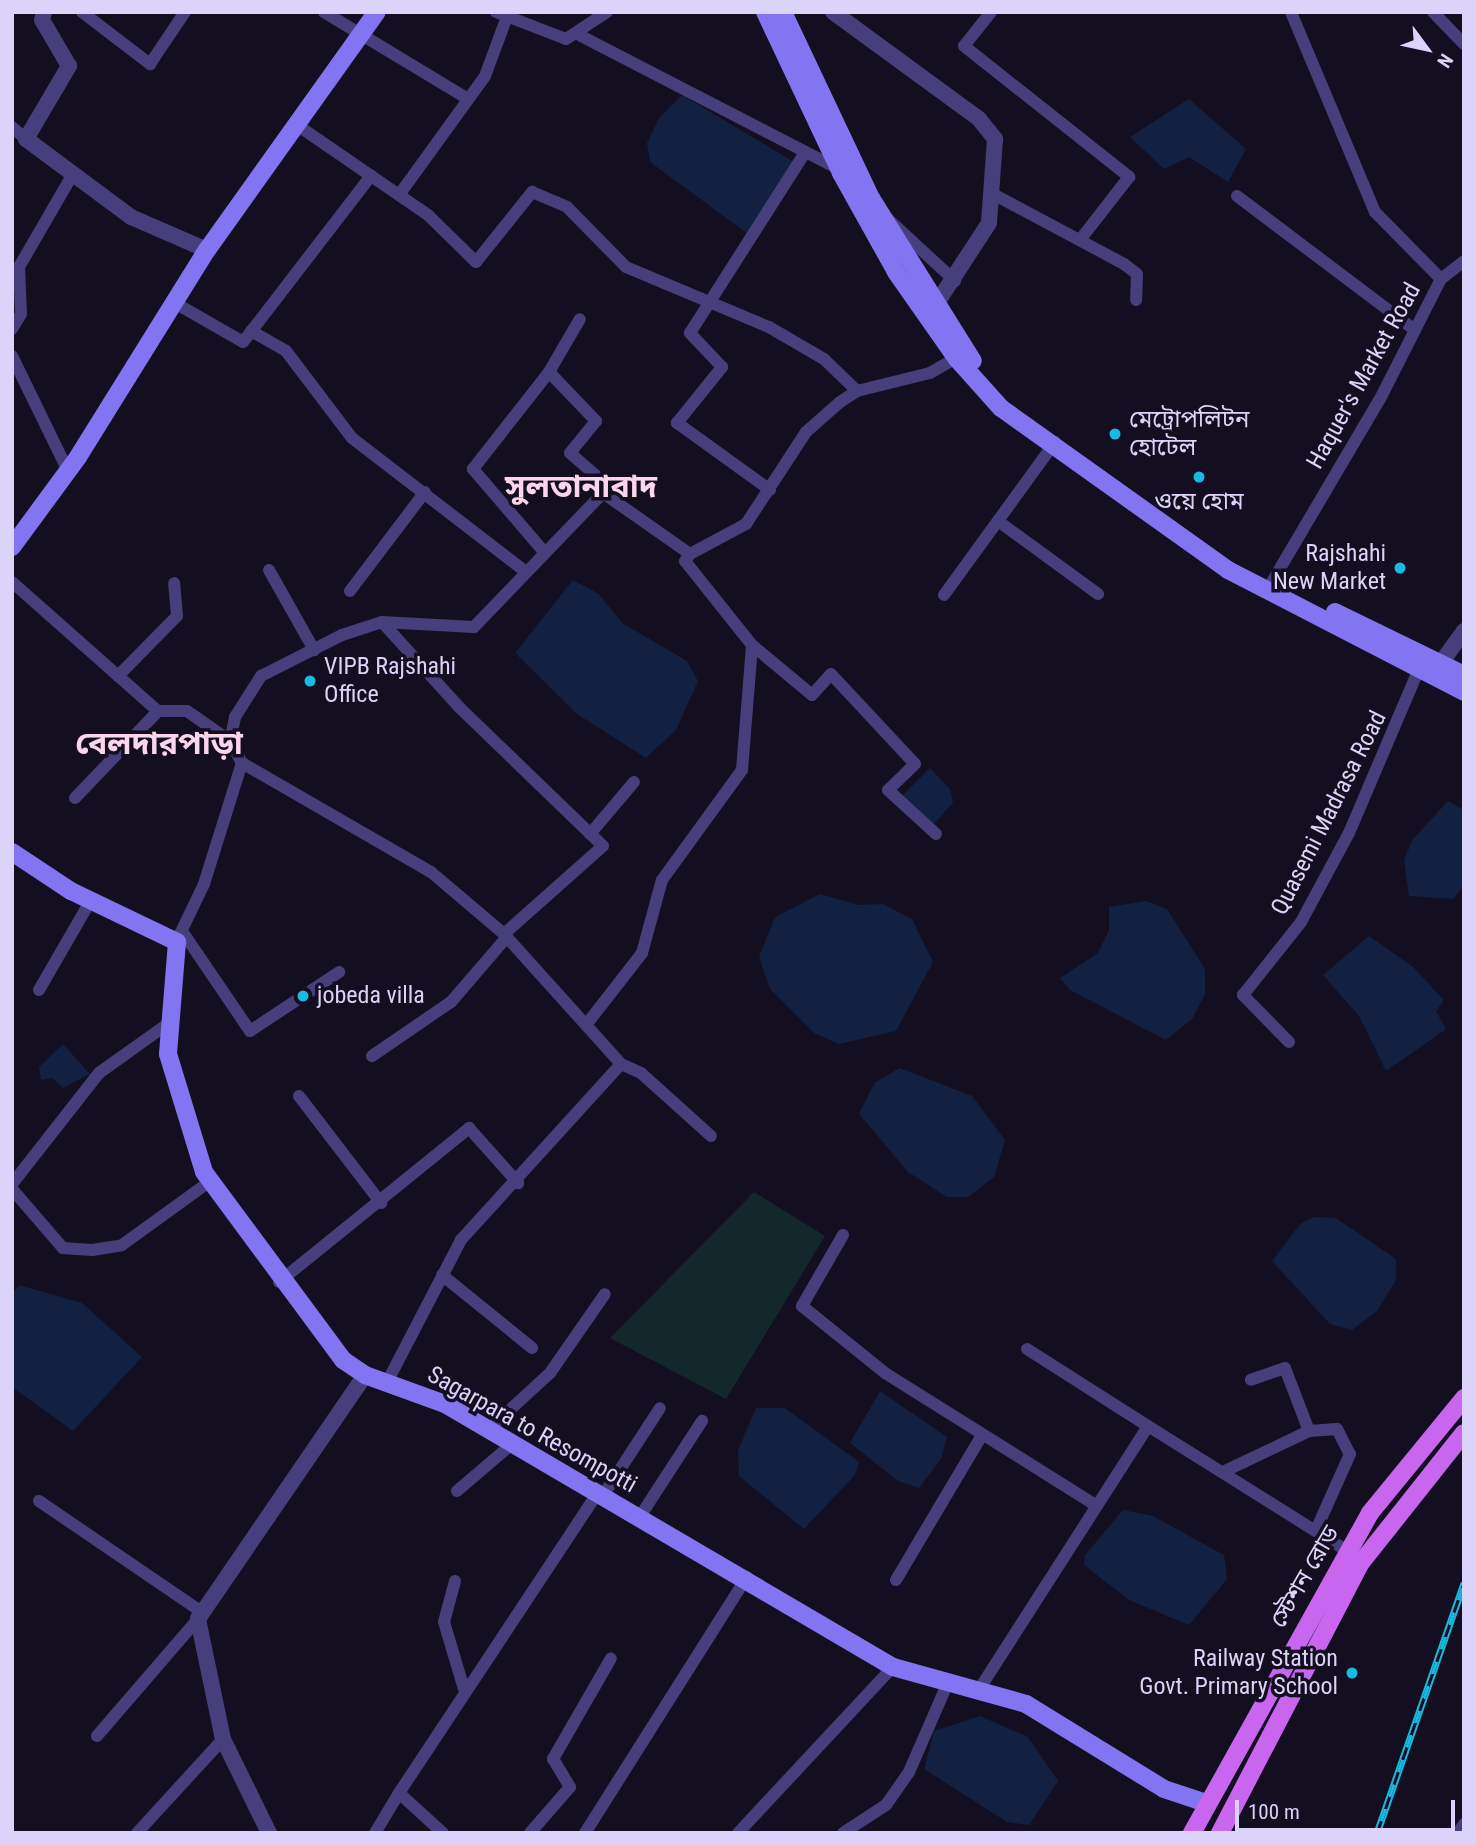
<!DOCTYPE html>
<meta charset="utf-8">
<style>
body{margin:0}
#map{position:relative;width:1476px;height:1845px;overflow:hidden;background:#140f20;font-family:"Roboto Condensed","Noto Sans Bengali",sans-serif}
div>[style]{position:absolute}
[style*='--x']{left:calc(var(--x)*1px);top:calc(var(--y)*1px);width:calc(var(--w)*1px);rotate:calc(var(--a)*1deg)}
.green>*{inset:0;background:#13282a}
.water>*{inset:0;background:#122041}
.minor>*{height:12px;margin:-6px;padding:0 6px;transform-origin:6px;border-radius:6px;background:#473f7b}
.tertiary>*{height:16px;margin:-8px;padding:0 8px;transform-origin:8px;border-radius:8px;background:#473f7b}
.secondary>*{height:18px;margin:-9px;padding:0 9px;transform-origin:9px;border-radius:9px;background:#8374f1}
.primary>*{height:18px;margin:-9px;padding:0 9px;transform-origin:9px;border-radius:9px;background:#c966ef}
.rail>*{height:7px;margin-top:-3.5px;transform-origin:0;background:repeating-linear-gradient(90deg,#140f20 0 13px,#17bbe2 0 26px);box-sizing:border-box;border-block:2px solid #17bbe2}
.dots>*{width:19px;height:19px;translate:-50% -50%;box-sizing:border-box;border:4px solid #140f20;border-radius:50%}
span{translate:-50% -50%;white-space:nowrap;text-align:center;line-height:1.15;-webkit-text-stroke:7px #140f20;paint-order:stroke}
.street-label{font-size:24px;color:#dcd3fa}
.poi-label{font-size:24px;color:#dcd3fa}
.left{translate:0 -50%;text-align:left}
.right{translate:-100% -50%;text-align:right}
.district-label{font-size:32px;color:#fbd5e9;font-weight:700}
.frame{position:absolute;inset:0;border:14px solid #dcd3fa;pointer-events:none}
.north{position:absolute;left:1392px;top:14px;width:70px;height:70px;-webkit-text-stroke:5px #140f20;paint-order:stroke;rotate:123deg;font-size:19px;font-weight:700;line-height:28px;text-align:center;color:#dcd3fa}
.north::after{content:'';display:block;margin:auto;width:24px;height:32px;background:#dcd3fa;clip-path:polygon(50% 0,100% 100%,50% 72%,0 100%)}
.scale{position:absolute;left:1235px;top:1800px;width:220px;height:32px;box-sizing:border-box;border:4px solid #dcd3fa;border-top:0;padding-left:9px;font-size:21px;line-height:24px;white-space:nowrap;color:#dcd3fa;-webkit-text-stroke:5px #140f20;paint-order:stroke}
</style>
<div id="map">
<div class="green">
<i style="clip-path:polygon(754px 1192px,825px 1236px,726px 1399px,610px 1338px)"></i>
</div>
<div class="water">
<i style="clip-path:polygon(682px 95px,794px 162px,748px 234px,650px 162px,647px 143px,659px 118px)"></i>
<i style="clip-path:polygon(1189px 99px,1246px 149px,1228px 182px,1189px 157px,1164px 169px,1130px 137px)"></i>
<i style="clip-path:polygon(573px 580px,599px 594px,622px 623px,687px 661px,698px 681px,676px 730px,646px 758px,577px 714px,515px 653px)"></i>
<i style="clip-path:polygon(930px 768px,950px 789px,953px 803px,931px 827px,900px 798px)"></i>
<i style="clip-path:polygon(1448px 801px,1464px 810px,1464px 885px,1453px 899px,1409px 896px,1404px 860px,1413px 839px)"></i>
<i style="clip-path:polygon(820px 894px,859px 905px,883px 904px,912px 919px,933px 962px,896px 1031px,839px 1044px,814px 1033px,770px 989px,759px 957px,775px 917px)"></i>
<i style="clip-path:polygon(1146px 901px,1167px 909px,1205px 969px,1205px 994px,1192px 1019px,1166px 1040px,1070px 990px,1060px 978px,1098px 953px,1109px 930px,1109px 907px)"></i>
<i style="clip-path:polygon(1369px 936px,1413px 967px,1444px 1000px,1436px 1011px,1446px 1029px,1386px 1071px,1359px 1016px,1323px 975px)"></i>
<i style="clip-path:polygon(63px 1044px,90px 1074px,63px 1088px,52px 1078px,41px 1080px,39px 1067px)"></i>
<i style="clip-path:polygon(900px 1068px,972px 1096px,1005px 1140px,994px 1177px,968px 1197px,947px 1197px,908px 1172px,859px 1114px,875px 1082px)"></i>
<i style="clip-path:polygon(1314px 1217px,1336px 1218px,1396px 1259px,1396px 1280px,1377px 1311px,1352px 1330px,1330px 1324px,1272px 1261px,1301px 1223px)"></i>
<i style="clip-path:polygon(19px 1285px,82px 1303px,142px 1357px,73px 1431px,12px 1387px,12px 1294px)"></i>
<i style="clip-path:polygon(880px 1391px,947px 1437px,941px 1459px,919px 1488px,898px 1481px,850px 1443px)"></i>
<i style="clip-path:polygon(756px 1408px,785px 1408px,859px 1462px,855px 1475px,804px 1529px,739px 1476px,738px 1450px)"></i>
<i style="clip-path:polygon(1123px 1510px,1153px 1516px,1224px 1555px,1227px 1579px,1189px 1625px,1129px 1600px,1084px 1565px,1085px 1555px)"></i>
<i style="clip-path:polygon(980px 1716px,1028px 1737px,1058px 1781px,1029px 1825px,1007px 1822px,924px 1769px,934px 1731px)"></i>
</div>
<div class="minor">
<i style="--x:82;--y:12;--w:86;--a:37.4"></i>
<i style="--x:150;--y:64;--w:63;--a:-56.1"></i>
<i style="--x:324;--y:12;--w:168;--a:31.1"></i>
<i style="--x:496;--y:12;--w:75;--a:21.1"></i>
<i style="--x:566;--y:39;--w:49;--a:-33.4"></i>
<i style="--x:991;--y:12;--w:43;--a:128.5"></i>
<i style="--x:964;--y:46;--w:211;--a:38.4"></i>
<i style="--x:1129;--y:177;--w:80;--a:127.9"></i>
<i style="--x:1433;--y:12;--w:45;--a:45.9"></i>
<i style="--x:581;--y:36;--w:296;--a:27.3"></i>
<i style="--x:297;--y:125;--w:159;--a:34.5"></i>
<i style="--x:428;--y:215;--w:67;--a:44.4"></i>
<i style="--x:476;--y:262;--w:90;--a:-51.3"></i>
<i style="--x:532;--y:192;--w:38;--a:23"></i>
<i style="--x:567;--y:207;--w:84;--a:45.5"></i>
<i style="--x:626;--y:267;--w:155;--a:22.8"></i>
<i style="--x:769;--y:327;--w:64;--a:30.2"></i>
<i style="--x:824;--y:359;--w:46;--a:44.1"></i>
<i style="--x:12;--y:127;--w:18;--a:41"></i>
<i style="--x:993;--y:194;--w:149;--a:28.1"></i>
<i style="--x:1124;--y:264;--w:16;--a:38"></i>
<i style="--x:1137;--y:274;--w:26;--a:92"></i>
<i style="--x:399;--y:195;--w:147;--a:-54.1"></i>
<i style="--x:485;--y:76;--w:63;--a:-69.6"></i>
<i style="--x:1237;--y:196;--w:223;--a:37"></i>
<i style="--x:889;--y:220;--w:90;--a:42.7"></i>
<i style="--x:1441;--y:279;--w:29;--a:-38"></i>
<i style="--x:175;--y:303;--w:78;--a:29.8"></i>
<i style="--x:243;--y:342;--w:210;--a:-52.4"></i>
<i style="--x:12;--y:329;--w:17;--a:-59"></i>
<i style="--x:21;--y:314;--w:47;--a:-92.4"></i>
<i style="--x:19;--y:267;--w:108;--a:-59.9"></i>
<i style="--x:251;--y:331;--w:40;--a:29.7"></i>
<i style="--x:286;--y:351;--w:109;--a:52.8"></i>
<i style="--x:352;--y:438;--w:218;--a:37.6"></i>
<i style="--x:12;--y:356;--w:128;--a:64"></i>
<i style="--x:549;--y:372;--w:68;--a:46.2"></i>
<i style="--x:596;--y:421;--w:41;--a:129.1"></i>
<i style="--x:570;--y:453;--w:40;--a:41"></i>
<i style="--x:600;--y:479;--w:14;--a:78"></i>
<i style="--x:770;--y:490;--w:115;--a:-144.2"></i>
<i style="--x:677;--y:423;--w:72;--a:-51.2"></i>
<i style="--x:722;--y:367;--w:47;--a:-133.3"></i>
<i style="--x:690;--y:333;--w:212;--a:-57.5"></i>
<i style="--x:998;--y:521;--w:124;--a:36.1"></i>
<i style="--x:545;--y:553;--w:111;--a:-130.6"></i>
<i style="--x:473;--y:469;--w:123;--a:-51.9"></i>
<i style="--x:549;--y:372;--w:61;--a:-59.7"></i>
<i style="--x:269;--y:570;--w:92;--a:60.6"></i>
<i style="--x:12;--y:582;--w:195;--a:41.5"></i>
<i style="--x:158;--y:711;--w:29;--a:0"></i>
<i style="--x:187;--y:711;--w:52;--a:34.9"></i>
<i style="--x:230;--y:741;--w:25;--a:-78"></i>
<i style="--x:235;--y:717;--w:49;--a:-57.6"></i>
<i style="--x:261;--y:676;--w:91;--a:-26.8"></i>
<i style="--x:342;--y:635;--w:42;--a:-18"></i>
<i style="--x:382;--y:622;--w:92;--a:3.1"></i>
<i style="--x:474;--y:627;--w:186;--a:-46.1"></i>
<i style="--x:603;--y:493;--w:106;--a:35"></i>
<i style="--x:690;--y:554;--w:64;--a:-28.2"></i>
<i style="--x:746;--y:524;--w:110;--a:-56.9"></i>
<i style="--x:806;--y:432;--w:45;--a:-41.4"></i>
<i style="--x:840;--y:402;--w:20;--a:-33"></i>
<i style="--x:857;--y:391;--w:75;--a:-13.9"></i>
<i style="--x:930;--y:373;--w:38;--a:-30"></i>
<i style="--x:1272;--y:582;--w:212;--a:-59.5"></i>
<i style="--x:1380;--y:399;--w:135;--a:-63.1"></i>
<i style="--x:1441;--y:279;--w:94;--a:-134.6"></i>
<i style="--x:1375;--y:212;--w:217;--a:-112.8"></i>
<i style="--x:350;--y:591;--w:124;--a:-52.9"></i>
<i style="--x:944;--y:595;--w:189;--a:-54"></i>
<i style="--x:382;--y:622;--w:115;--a:47.8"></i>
<i style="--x:459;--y:707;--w:200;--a:44"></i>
<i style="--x:603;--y:846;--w:132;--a:138.4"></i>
<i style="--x:752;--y:645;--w:78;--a:39.8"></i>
<i style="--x:812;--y:695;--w:28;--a:-48"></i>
<i style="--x:831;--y:674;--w:123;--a:47"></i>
<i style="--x:915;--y:764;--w:37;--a:136"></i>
<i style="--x:888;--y:790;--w:65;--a:42.5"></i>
<i style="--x:118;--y:676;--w:84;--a:-45.5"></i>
<i style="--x:177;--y:616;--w:33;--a:-95"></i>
<i style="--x:242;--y:763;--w:218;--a:30"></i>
<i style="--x:431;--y:872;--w:96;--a:40.3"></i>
<i style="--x:504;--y:934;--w:175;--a:48"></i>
<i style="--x:621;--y:1064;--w:238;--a:132.3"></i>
<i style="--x:461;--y:1240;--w:158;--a:117.5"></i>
<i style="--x:75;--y:798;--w:120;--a:-46.3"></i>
<i style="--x:590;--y:834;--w:68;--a:-49.8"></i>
<i style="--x:182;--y:931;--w:121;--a:55.8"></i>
<i style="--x:250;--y:1031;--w:107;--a:-33.5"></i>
<i style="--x:179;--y:936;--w:58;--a:-64.3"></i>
<i style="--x:204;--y:884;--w:127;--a:-72.6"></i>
<i style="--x:242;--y:763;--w:25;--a:-119"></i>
<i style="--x:39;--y:990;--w:104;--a:-60"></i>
<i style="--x:586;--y:1025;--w:91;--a:-52.1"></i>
<i style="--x:642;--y:953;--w:76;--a:-74.7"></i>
<i style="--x:662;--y:880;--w:136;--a:-54"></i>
<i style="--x:742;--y:770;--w:125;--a:-85.4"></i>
<i style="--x:752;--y:645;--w:107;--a:-128.6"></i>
<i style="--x:685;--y:561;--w:9;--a:-54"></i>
<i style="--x:1289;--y:1042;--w:66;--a:-134.4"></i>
<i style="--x:1243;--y:995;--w:93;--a:-51.5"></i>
<i style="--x:1301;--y:922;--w:101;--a:-61.7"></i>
<i style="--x:1349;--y:833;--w:186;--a:-66.9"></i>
<i style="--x:372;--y:1056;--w:96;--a:-34.4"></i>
<i style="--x:451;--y:1002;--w:86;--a:-49.3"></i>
<i style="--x:621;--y:1064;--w:22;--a:24"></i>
<i style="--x:641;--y:1073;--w:94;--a:42"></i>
<i style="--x:299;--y:1096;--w:135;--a:52.5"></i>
<i style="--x:12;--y:1184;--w:141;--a:-51.9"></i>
<i style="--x:99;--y:1073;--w:82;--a:-35.6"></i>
<i style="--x:12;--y:1189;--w:78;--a:49.2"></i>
<i style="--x:63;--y:1248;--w:29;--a:4"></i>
<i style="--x:92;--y:1250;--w:30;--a:-9"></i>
<i style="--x:122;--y:1245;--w:107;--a:-35.9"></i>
<i style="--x:843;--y:1235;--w:82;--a:120"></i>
<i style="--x:802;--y:1306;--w:107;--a:38.9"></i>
<i style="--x:885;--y:1373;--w:250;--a:32.1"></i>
<i style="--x:442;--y:1275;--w:116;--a:39"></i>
<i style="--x:279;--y:1282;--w:245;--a:-39"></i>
<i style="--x:469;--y:1128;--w:74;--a:48.3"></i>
<i style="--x:1027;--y:1349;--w:143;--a:32.5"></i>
<i style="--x:488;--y:1430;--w:84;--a:-42.6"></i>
<i style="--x:550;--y:1373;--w:96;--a:-55.2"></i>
<i style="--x:1309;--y:1431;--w:28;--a:-4"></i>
<i style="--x:1337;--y:1429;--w:28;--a:63"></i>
<i style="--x:1350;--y:1454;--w:83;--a:114.1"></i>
<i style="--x:1225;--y:1471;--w:93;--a:-25.5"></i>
<i style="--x:1309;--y:1431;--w:67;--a:-110.9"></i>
<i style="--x:1285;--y:1368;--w:36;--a:161"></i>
<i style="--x:457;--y:1491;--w:72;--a:-40.5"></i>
<i style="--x:602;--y:1497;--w:106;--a:-56.9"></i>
<i style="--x:39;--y:1501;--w:199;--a:34.3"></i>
<i style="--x:639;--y:1518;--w:116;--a:-57"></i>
<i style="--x:896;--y:1580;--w:166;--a:-59.3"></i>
<i style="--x:455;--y:1581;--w:42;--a:105"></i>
<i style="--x:444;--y:1622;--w:70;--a:73.4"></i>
<i style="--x:980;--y:1688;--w:311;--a:-57.3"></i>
<i style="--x:1148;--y:1426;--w:237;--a:32.1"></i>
<i style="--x:97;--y:1736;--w:155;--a:-49.2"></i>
<i style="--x:399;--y:1793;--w:359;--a:-56.5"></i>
<i style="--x:137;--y:1833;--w:127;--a:-47.5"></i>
<i style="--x:375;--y:1833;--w:47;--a:-59"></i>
<i style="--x:399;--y:1793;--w:59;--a:42.3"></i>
<i style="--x:530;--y:1833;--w:61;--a:-49"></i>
<i style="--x:570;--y:1787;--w:33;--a:-121"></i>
<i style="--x:553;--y:1759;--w:116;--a:-60.1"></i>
<i style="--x:585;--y:1833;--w:303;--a:-57.7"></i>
<i style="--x:738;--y:1833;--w:227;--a:-47"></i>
<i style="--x:843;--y:1833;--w:51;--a:-33.1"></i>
<i style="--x:886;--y:1805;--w:40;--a:-55.1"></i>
<i style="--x:909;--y:1772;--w:100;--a:-66.5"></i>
<i style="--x:1458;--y:1833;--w:11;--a:-56"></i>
</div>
<div class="tertiary">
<i style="--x:833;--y:12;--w:181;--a:36.2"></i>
<i style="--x:979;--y:119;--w:26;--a:51"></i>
<i style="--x:995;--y:139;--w:84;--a:94.1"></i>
<i style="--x:989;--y:223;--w:106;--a:123.1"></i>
<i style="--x:26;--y:139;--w:131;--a:36.6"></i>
<i style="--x:131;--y:217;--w:83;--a:23.5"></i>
<i style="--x:26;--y:139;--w:85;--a:-59.5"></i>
<i style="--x:69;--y:66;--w:53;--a:-120.4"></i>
<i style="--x:42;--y:20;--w:8;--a:-76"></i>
<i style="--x:1433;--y:674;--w:53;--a:-54.2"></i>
<i style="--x:269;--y:1833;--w:105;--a:-116.1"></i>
<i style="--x:223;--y:1739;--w:123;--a:-101.8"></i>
<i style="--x:198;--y:1619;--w:296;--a:-55.6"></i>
</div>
<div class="secondary">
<i style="--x:765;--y:12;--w:178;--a:64.7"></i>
<i style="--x:841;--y:173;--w:113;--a:60.9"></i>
<i style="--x:896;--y:272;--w:106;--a:55"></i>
<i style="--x:957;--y:359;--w:66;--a:48.1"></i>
<i style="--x:1001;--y:408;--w:279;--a:35.5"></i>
<i style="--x:1228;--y:570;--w:266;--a:27.3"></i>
<i style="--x:783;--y:12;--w:206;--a:64.7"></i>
<i style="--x:871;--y:198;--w:192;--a:58"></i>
<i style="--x:12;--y:547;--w:112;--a:-53.7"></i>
<i style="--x:78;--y:457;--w:244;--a:-58.1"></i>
<i style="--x:207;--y:250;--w:292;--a:-54.5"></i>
<i style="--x:1335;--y:612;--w:144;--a:26"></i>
<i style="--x:12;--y:852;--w:71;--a:33.5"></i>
<i style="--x:71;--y:891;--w:118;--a:25.7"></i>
<i style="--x:177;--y:942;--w:112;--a:94.6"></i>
<i style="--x:168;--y:1054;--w:123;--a:73"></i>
<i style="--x:204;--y:1172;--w:234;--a:53.5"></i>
<i style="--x:343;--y:1360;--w:27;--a:34"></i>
<i style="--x:365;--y:1375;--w:85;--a:19.9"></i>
<i style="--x:445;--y:1404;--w:519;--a:30.42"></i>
<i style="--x:893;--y:1667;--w:138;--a:15.5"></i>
<i style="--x:1026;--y:1704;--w:162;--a:31.6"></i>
<i style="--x:1164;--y:1789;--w:44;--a:18.4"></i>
</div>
<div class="primary">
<i style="--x:1192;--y:1833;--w:366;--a:-60.9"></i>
<i style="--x:1370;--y:1513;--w:149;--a:-50.7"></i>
<i style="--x:1220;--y:1833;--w:303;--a:-62.5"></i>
<i style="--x:1360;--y:1564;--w:167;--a:-51.6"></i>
</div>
<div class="rail">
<i style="--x:1377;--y:1833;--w:265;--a:-70.8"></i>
</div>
<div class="dots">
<i style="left:1115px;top:434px;background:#17bbe2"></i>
<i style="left:1199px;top:477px;background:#17bbe2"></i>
<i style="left:1400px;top:568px;background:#17bbe2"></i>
<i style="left:310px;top:681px;background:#17bbe2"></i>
<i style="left:303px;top:996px;background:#17bbe2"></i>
<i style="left:1352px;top:1673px;background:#17bbe2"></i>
</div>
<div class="street-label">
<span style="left:1364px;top:376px;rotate:-61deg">Haquer's Market Road</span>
<span style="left:1329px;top:813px;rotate:-63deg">Quasemi Madrasa Road</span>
<span style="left:532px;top:1430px;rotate:29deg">Sagarpara to Resompotti</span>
<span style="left:1305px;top:1577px;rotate:-60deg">স্টেশন রোড</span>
</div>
<div class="poi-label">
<span class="left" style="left:1129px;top:434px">মেট্রোপলিটন<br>হোটেল</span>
<span style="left:1199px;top:502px">ওয়ে হোম</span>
<span class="right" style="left:1386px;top:568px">Rajshahi<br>New Market</span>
<span class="left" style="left:324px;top:681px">VIPB Rajshahi<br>Office</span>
<span class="left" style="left:317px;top:996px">jobeda villa</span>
<span class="right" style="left:1338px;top:1673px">Railway Station<br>Govt. Primary School</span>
</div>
<div class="district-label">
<span style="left:581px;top:486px">সুলতানাবাদ</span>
<span style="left:159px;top:743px">বেলদারপাড়া</span>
</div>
<div class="frame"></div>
<div class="north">N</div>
<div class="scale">100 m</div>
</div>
